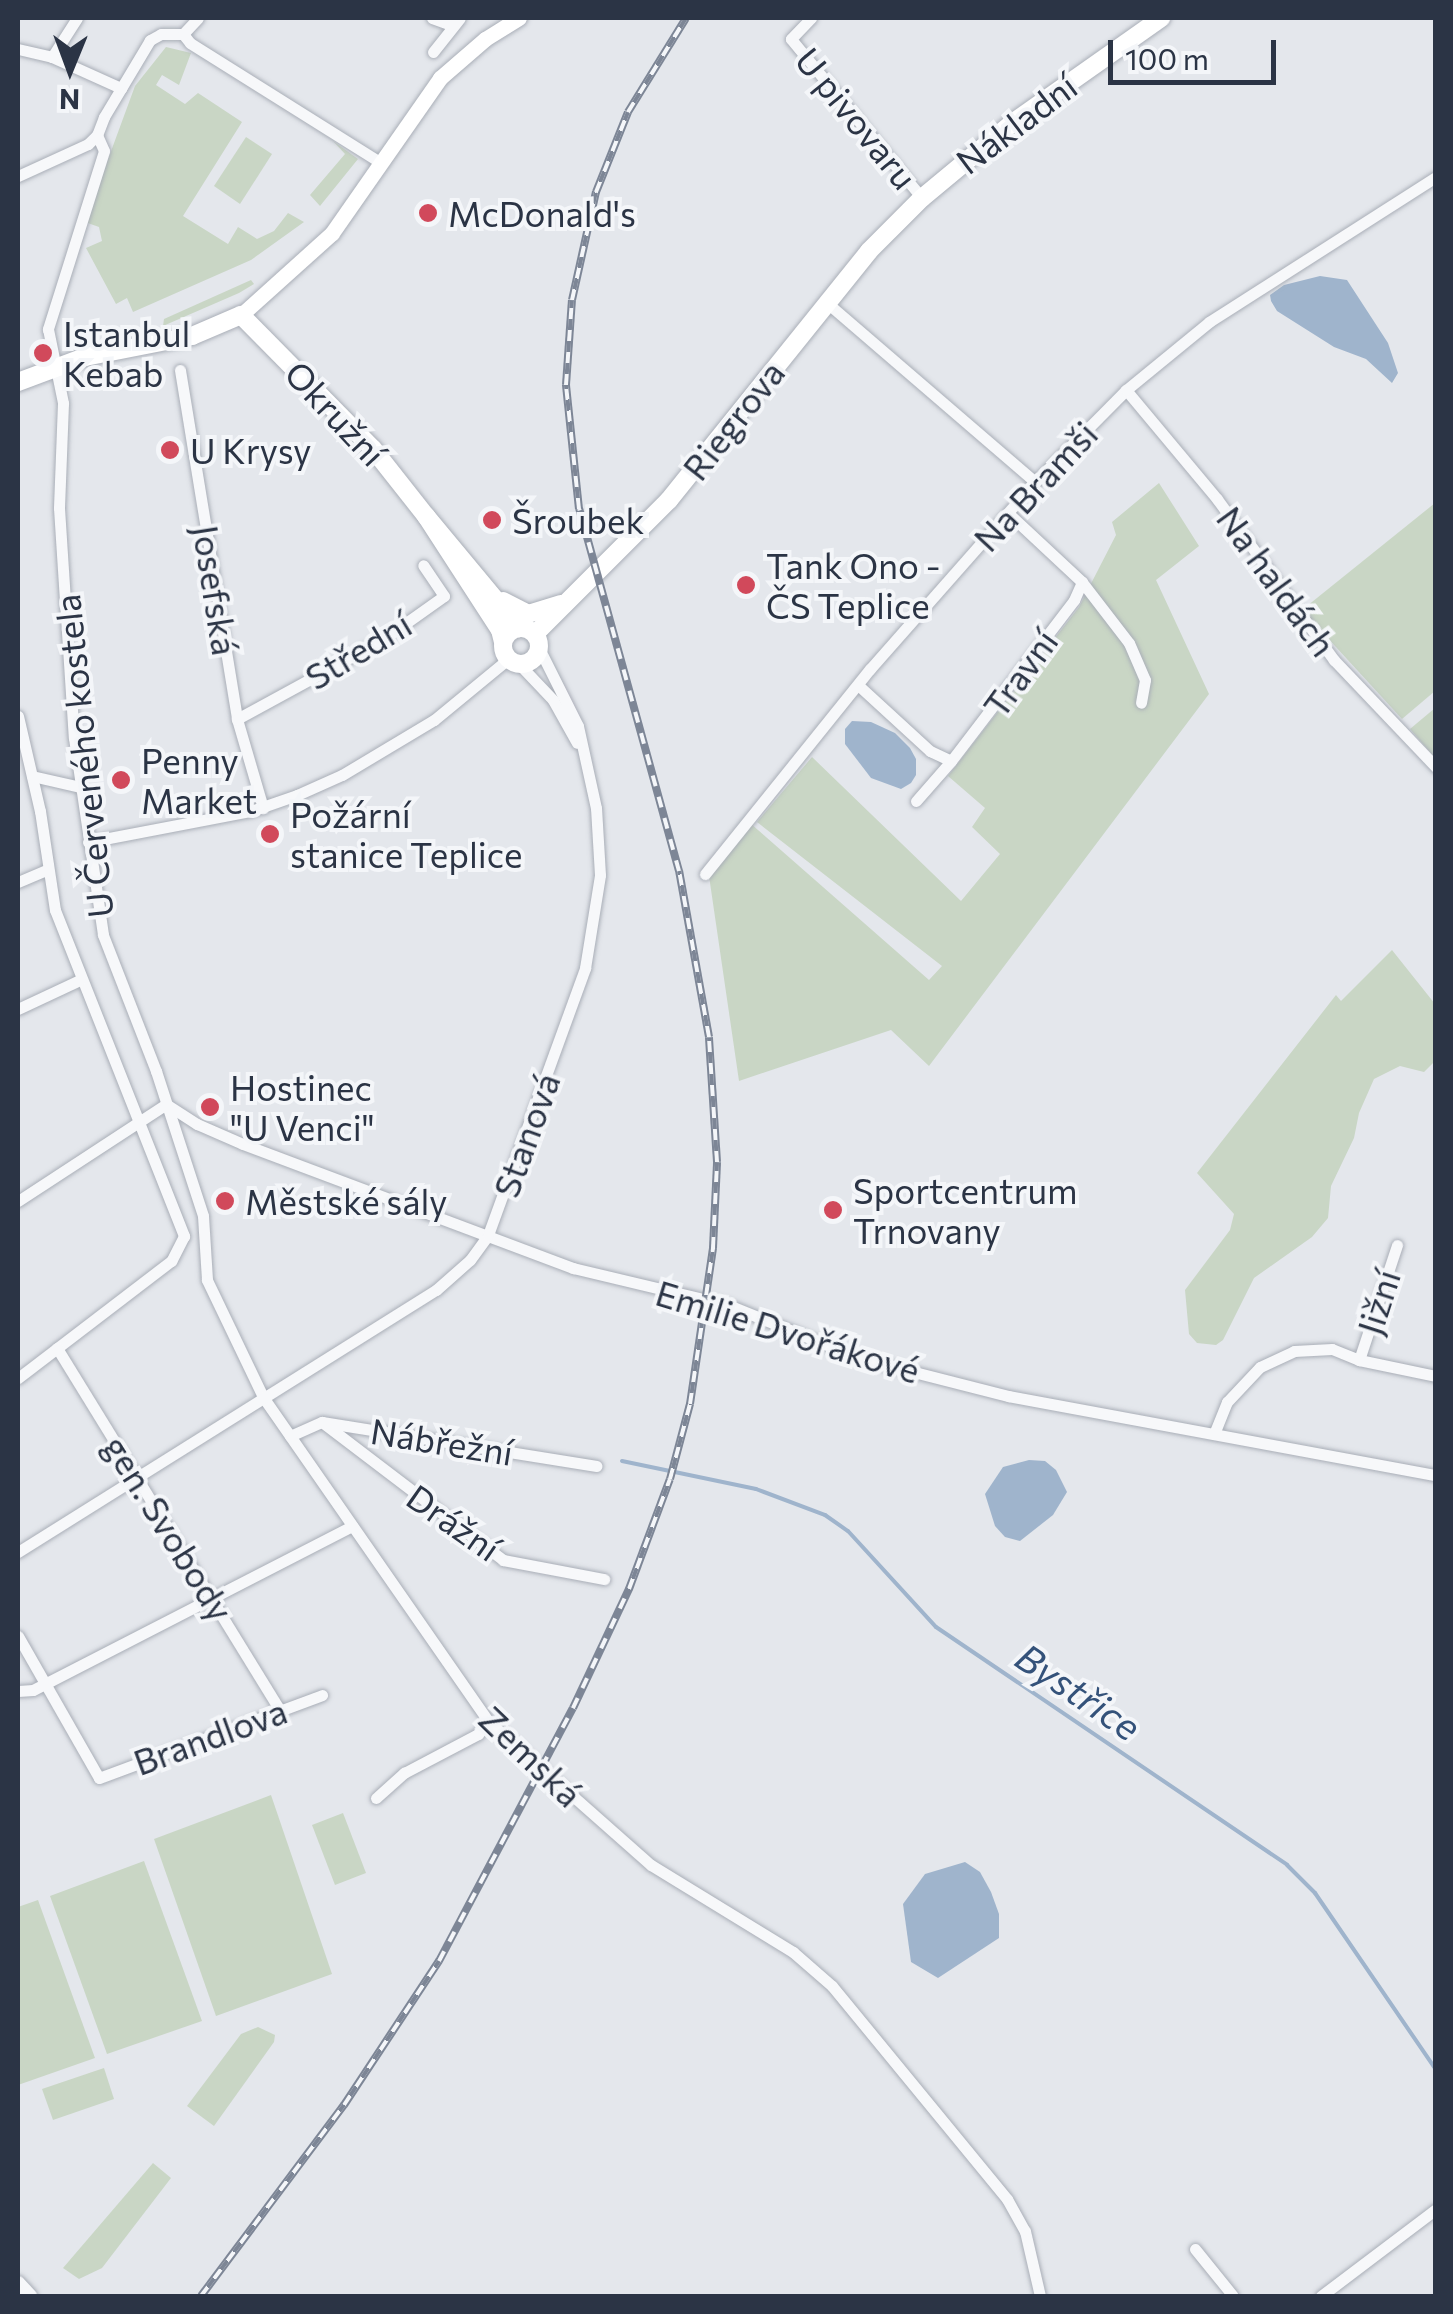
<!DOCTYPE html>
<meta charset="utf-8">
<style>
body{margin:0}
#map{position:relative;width:1453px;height:2314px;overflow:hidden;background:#e4e7ec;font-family:Commissioner,sans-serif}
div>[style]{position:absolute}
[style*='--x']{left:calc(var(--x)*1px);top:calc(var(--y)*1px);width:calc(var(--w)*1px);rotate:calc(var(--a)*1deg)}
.green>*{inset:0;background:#c9d6c5}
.water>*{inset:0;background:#9fb4cc}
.stream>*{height:4px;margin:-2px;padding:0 2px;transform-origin:2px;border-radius:2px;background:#9fb4cc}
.roads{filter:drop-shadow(0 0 2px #a9aeb7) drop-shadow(0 0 2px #a9aeb7)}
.minor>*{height:11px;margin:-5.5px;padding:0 5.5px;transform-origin:5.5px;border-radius:5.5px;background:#f7f8fa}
.tertiary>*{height:14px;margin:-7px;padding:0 7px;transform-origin:7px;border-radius:7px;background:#f7f8fa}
.secondary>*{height:15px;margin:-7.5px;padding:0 7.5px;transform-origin:7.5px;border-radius:7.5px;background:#fff}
.primary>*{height:18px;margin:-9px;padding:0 9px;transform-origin:9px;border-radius:9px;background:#fff}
.primary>.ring{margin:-9px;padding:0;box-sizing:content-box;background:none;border:18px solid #fff;border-radius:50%}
.rail>*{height:8px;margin-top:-4px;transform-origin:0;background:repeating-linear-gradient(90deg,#f4f6f9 0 11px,#7d8696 0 22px);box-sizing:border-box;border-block:2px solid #7d8696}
.dots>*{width:28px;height:28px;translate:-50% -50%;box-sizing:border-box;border:5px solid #f4f6f9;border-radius:50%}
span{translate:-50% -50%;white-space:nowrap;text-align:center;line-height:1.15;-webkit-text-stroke:8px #f4f6f9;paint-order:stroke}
.street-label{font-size:35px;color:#2b3445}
.poi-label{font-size:35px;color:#2b3445}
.left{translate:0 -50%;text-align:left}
.water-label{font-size:38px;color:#34527a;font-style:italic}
.frame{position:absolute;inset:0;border:20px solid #2b3445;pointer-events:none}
.north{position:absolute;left:20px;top:20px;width:100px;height:100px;-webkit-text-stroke:8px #f4f6f9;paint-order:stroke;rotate:181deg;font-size:28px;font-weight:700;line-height:40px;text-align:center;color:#2b3445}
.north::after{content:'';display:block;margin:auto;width:35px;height:45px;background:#2b3445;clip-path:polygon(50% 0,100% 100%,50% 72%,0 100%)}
.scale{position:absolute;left:1108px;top:40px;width:168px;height:45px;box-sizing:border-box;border:5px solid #2b3445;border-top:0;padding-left:12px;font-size:30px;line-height:35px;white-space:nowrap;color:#2b3445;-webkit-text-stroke:8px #f4f6f9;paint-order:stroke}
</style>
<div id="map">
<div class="green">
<i style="clip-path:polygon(166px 47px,191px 53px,179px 85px,162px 75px,156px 85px,185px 104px,198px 93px,242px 122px,183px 216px,228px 244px,238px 227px,257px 239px,274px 231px,288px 213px,304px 222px,251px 260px,133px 312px,127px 298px,116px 304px,86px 248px,102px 241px,99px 227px,85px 222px,135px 86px)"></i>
<i style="clip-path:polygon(246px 137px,272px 154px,240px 204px,214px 186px)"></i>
<i style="clip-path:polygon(333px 141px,358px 159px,320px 206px,310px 195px,345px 154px)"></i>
<i style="clip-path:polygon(251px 280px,254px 284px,239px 293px,163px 326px,164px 319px)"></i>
<i style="clip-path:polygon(1159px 483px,1199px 546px,1156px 580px,1209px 694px,929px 1066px,891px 1030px,739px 1081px,709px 876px,750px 823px,929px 980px,942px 966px,757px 822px,812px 757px,961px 901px,1000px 854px,972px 827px,985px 808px,948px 776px,1079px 607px,1116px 535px,1112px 522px)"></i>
<i style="clip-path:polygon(1435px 503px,1435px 691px,1402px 719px,1302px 610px)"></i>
<i style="clip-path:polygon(1435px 708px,1435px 758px,1410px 729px)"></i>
<i style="clip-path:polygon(1392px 950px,1435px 1004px,1435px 1061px,1424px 1072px,1400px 1066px,1374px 1079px,1359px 1113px,1354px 1138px,1331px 1186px,1328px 1218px,1312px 1237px,1254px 1278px,1223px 1340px,1216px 1345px,1197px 1343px,1189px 1334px,1185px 1290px,1230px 1230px,1234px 1214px,1197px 1173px,1336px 995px,1341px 1001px)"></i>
<i style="clip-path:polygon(271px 1795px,332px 1974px,216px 2016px,154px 1839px)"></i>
<i style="clip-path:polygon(343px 1813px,366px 1873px,335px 1885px,312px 1825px)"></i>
<i style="clip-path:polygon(144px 1861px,202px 2021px,107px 2054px,50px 1896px)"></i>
<i style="clip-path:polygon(38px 1900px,95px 2058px,18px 2085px,18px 1907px)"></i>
<i style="clip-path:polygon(258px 2027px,275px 2035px,274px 2042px,214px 2126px,187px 2106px,241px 2034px)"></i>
<i style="clip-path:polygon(104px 2068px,114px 2099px,53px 2120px,42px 2089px)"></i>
<i style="clip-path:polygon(153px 2163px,171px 2178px,102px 2268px,79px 2279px,63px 2268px)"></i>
</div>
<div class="water">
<i style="clip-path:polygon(1320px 276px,1347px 280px,1388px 343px,1398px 373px,1392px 383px,1366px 359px,1334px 347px,1277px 311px,1271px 301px,1270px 295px,1284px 285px)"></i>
<i style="clip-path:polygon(852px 721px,871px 722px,895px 733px,910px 748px,916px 759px,916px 775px,911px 783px,901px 789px,871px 778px,845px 744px,845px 729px)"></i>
<i style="clip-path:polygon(1029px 1460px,1045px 1461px,1056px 1470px,1067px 1492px,1053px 1515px,1020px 1541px,1005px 1537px,995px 1526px,985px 1494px,1003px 1467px)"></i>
<i style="clip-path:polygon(965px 1862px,980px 1872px,991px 1892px,999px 1914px,999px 1938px,938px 1978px,911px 1962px,903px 1904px,925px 1874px)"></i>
</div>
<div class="stream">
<i style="--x:622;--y:1461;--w:137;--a:11.8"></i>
<i style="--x:756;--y:1489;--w:74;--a:20.6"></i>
<i style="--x:825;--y:1515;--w:28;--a:35"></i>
<i style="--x:848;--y:1531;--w:130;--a:47.5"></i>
<i style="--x:936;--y:1627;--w:424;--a:34.1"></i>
<i style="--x:1287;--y:1865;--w:40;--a:45"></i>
<i style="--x:1315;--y:1893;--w:214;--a:55.6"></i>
</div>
<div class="roads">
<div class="minor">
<i style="--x:198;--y:18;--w:22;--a:133"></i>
<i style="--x:183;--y:34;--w:22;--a:180"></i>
<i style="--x:161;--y:34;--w:13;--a:151"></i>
<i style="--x:150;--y:40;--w:90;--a:120.9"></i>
<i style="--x:104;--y:117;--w:19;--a:111"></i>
<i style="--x:97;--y:135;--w:17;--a:66"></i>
<i style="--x:104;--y:151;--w:187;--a:107.5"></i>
<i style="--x:48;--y:329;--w:76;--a:78.5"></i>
<i style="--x:63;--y:403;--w:105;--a:92.2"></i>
<i style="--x:59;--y:508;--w:230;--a:86.3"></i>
<i style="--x:74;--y:738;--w:199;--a:81.6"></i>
<i style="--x:103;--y:935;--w:146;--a:68.7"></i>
<i style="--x:156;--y:1071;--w:152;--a:72"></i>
<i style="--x:203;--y:1216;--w:64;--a:86.4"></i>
<i style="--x:207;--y:1280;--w:130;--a:64.4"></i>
<i style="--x:263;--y:1397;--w:394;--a:55.2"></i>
<i style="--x:488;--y:1721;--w:217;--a:41.5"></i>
<i style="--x:651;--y:1865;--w:167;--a:31.5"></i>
<i style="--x:793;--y:1952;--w:52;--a:41.1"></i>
<i style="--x:832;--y:1986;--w:276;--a:50.6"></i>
<i style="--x:1007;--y:2199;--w:37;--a:61"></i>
<i style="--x:1025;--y:2231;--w:67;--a:77"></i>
<i style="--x:432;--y:18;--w:20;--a:20"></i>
<i style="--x:811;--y:18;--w:29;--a:134"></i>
<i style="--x:791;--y:39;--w:206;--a:50.5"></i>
<i style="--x:183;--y:34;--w:11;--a:52"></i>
<i style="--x:190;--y:43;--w:226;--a:32.1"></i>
<i style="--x:18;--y:49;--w:35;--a:13"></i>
<i style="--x:52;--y:57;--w:76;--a:24.2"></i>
<i style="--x:433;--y:52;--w:43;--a:-51.5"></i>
<i style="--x:52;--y:57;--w:46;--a:-57.3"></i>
<i style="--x:18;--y:176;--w:77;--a:-24.6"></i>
<i style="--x:88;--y:144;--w:13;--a:-45"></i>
<i style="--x:826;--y:302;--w:276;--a:40.7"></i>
<i style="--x:180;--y:370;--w:354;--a:80.7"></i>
<i style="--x:237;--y:719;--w:93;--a:73.7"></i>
<i style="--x:1126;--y:390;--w:142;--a:50.1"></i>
<i style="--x:1217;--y:499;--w:199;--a:54"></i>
<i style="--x:1334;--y:660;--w:148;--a:46.4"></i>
<i style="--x:1008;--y:513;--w:101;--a:43"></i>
<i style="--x:1082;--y:582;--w:77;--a:52.4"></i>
<i style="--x:1129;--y:643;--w:40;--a:66.6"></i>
<i style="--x:1145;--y:680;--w:23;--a:100"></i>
<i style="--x:519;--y:664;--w:50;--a:46.6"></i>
<i style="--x:553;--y:700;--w:49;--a:60.8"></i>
<i style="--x:858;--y:685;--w:98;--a:42.5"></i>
<i style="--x:930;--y:751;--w:23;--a:25"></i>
<i style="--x:951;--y:761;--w:203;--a:-52.6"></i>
<i style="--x:1074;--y:600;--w:20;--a:-66"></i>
<i style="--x:18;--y:716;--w:98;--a:77"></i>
<i style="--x:40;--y:811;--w:100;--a:81.4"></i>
<i style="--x:55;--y:910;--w:351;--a:68.4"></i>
<i style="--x:184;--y:1236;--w:28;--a:117"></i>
<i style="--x:171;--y:1261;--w:193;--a:142.6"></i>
<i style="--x:237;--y:719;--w:165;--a:-28.6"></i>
<i style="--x:382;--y:640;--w:76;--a:-35.4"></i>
<i style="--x:444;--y:596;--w:37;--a:-124"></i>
<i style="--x:32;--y:776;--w:49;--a:12.9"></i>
<i style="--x:916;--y:801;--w:53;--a:-48.8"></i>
<i style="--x:88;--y:842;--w:166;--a:-10.8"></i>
<i style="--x:251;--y:811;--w:49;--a:-19.2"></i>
<i style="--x:297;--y:795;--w:49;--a:-24"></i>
<i style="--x:342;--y:775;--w:107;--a:-30.9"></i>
<i style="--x:434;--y:720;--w:96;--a:-39.5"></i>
<i style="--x:705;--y:874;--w:263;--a:-51.2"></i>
<i style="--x:870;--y:669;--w:249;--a:-48.6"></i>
<i style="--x:1035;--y:482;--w:129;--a:-45.3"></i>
<i style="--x:1126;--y:390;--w:107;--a:-39.3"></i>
<i style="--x:1209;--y:322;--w:269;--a:-32.6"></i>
<i style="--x:18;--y:882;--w:30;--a:-23"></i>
<i style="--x:18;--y:1009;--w:68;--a:-25.1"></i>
<i style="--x:166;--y:1104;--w:37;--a:33"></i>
<i style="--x:197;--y:1124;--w:50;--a:23.5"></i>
<i style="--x:243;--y:1144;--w:353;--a:20.6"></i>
<i style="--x:573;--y:1268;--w:159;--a:13.4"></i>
<i style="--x:728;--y:1305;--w:141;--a:22"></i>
<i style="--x:859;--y:1358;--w:154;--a:14.3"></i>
<i style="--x:1008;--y:1396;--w:435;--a:10.5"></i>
<i style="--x:18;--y:1201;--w:177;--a:-33.2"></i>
<i style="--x:57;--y:1348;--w:425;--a:58.4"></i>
<i style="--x:1359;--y:1360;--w:121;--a:-71.7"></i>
<i style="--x:322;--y:1422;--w:228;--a:37.3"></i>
<i style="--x:503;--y:1560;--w:103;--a:10.7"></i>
<i style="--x:1214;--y:1434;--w:35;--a:-68"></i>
<i style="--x:1227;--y:1402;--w:48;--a:-46.7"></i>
<i style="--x:1260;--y:1367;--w:38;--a:-25"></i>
<i style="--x:1294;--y:1351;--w:38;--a:-3"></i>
<i style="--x:1332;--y:1349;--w:29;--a:22"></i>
<i style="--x:1359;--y:1360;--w:79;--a:11.7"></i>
<i style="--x:290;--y:1436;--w:35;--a:-24"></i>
<i style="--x:322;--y:1422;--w:278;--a:9.1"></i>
<i style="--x:18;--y:1552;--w:493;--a:-32.1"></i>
<i style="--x:436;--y:1290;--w:45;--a:-41.4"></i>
<i style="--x:470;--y:1260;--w:31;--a:-54"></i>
<i style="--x:488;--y:1235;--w:284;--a:-70"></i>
<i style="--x:585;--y:968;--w:94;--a:-80.8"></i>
<i style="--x:600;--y:875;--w:67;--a:-93.4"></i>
<i style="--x:596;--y:808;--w:84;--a:-102.4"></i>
<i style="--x:578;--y:726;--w:87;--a:-116.6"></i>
<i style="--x:18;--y:1636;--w:163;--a:60.3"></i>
<i style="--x:99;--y:1778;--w:238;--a:-20.4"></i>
<i style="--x:18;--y:1691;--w:15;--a:-4"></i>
<i style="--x:33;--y:1690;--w:359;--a:-27.2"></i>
<i style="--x:376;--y:1798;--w:38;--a:-42"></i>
<i style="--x:404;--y:1773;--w:84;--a:-27.8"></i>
<i style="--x:478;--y:1734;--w:16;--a:-52"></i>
<i style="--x:1195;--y:2249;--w:60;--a:51"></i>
<i style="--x:1321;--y:2296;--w:144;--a:-37.1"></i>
</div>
<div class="tertiary">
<i style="--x:18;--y:2283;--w:18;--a:47"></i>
</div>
<div class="secondary">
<i style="--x:241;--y:315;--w:122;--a:-42"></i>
<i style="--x:332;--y:233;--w:189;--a:-55.1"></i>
<i style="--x:440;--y:78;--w:60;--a:-40.9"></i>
<i style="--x:485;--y:39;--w:40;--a:-32"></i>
</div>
<div class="primary">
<i style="--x:18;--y:382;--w:72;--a:-20.5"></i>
<i style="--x:85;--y:357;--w:109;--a:-11.1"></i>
<i style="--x:192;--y:336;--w:53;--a:-23.2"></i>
<i style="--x:241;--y:315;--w:188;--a:45.4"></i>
<i style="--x:373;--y:449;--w:85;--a:51.7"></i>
<i style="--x:503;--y:601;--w:28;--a:27"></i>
<i style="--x:528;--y:614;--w:34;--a:-17"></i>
<i class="ring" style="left:503px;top:628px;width:18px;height:18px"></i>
<i style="--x:535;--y:634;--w:190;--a:-45"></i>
<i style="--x:669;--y:500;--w:319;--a:-51.2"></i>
<i style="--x:869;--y:251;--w:75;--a:-45"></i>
<i style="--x:922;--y:198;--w:116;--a:-39.7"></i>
<i style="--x:1011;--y:124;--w:184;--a:-35.2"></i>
<i style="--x:503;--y:642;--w:12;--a:-104"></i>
<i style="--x:500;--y:630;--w:136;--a:-123"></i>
<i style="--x:426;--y:516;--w:146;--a:50.3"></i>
</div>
</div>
<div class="rail">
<i style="--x:201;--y:2296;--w:239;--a:-53.2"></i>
<i style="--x:344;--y:2105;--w:173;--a:-56.6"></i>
<i style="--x:439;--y:1961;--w:286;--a:-62.1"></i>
<i style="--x:573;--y:1708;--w:132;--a:-64.8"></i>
<i style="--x:629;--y:1589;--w:117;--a:-69.6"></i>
<i style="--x:670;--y:1479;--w:78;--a:-75.1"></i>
<i style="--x:690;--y:1404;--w:158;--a:-81.6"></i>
<i style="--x:713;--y:1248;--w:86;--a:-87.3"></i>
<i style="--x:717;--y:1162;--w:125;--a:-93.7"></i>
<i style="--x:709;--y:1037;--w:169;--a:-100.2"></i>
<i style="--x:679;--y:871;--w:376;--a:-105.4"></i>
<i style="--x:579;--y:509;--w:125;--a:-96"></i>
<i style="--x:566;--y:385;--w:85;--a:-86"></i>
<i style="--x:572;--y:300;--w:111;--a:-77.5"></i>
<i style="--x:596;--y:192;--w:86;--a:-68.2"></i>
<i style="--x:628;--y:112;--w:110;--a:-58.3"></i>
</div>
<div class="dots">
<i style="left:428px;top:213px;background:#d1495b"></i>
<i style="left:43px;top:353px;background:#d1495b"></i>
<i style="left:170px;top:450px;background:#d1495b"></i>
<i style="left:492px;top:520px;background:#d1495b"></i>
<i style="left:746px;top:585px;background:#d1495b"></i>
<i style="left:121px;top:780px;background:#d1495b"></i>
<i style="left:270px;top:834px;background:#d1495b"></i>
<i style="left:210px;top:1107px;background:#d1495b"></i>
<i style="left:225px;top:1201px;background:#d1495b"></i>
<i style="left:833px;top:1210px;background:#d1495b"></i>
</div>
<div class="street-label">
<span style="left:857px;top:118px;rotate:51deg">U pivovaru</span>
<span style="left:1016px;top:123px;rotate:-37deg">Nákladní</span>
<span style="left:336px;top:413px;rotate:47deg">Okružní</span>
<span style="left:733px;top:420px;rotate:-52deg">Riegrova</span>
<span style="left:1035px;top:486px;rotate:-47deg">Na Bramši</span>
<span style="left:1277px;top:581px;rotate:54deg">Na haldách</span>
<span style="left:216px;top:590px;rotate:81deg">Josefská</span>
<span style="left:358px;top:650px;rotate:-31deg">Střední</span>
<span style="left:1020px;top:673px;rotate:-54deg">Travní</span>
<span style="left:83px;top:756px;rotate:-96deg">U Červeného kostela</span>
<span style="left:526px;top:1135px;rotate:-70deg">Stanová</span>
<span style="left:1378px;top:1302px;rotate:-72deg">Jižní</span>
<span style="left:788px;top:1331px;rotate:17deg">Emilie Dvořákové</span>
<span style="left:442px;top:1441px;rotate:9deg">Nábřežní</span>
<span style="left:454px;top:1522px;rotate:35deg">Drážní</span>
<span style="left:169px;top:1528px;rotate:58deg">gen. Svobody</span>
<span style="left:210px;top:1736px;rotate:-20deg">Brandlova</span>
<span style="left:531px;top:1756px;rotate:44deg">Zemská</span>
</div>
<div class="poi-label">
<span class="left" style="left:448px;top:213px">McDonald's</span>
<span class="left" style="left:63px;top:353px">Istanbul<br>Kebab</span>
<span class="left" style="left:190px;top:450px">U Krysy</span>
<span class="left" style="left:512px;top:520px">Šroubek</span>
<span class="left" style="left:766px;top:585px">Tank Ono -<br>ČS Teplice</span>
<span class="left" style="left:141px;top:780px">Penny<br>Market</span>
<span class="left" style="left:290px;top:834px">Požární<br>stanice Teplice</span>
<span class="left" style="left:230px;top:1107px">Hostinec<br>"U Venci"</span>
<span class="left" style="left:853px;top:1210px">Sportcentrum<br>Trnovany</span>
<span class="left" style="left:245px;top:1201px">Městské sály</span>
</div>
<div class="water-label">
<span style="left:1079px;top:1691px;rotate:34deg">Bystřice</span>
</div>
<div class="frame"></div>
<div class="north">N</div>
<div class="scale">100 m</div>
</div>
